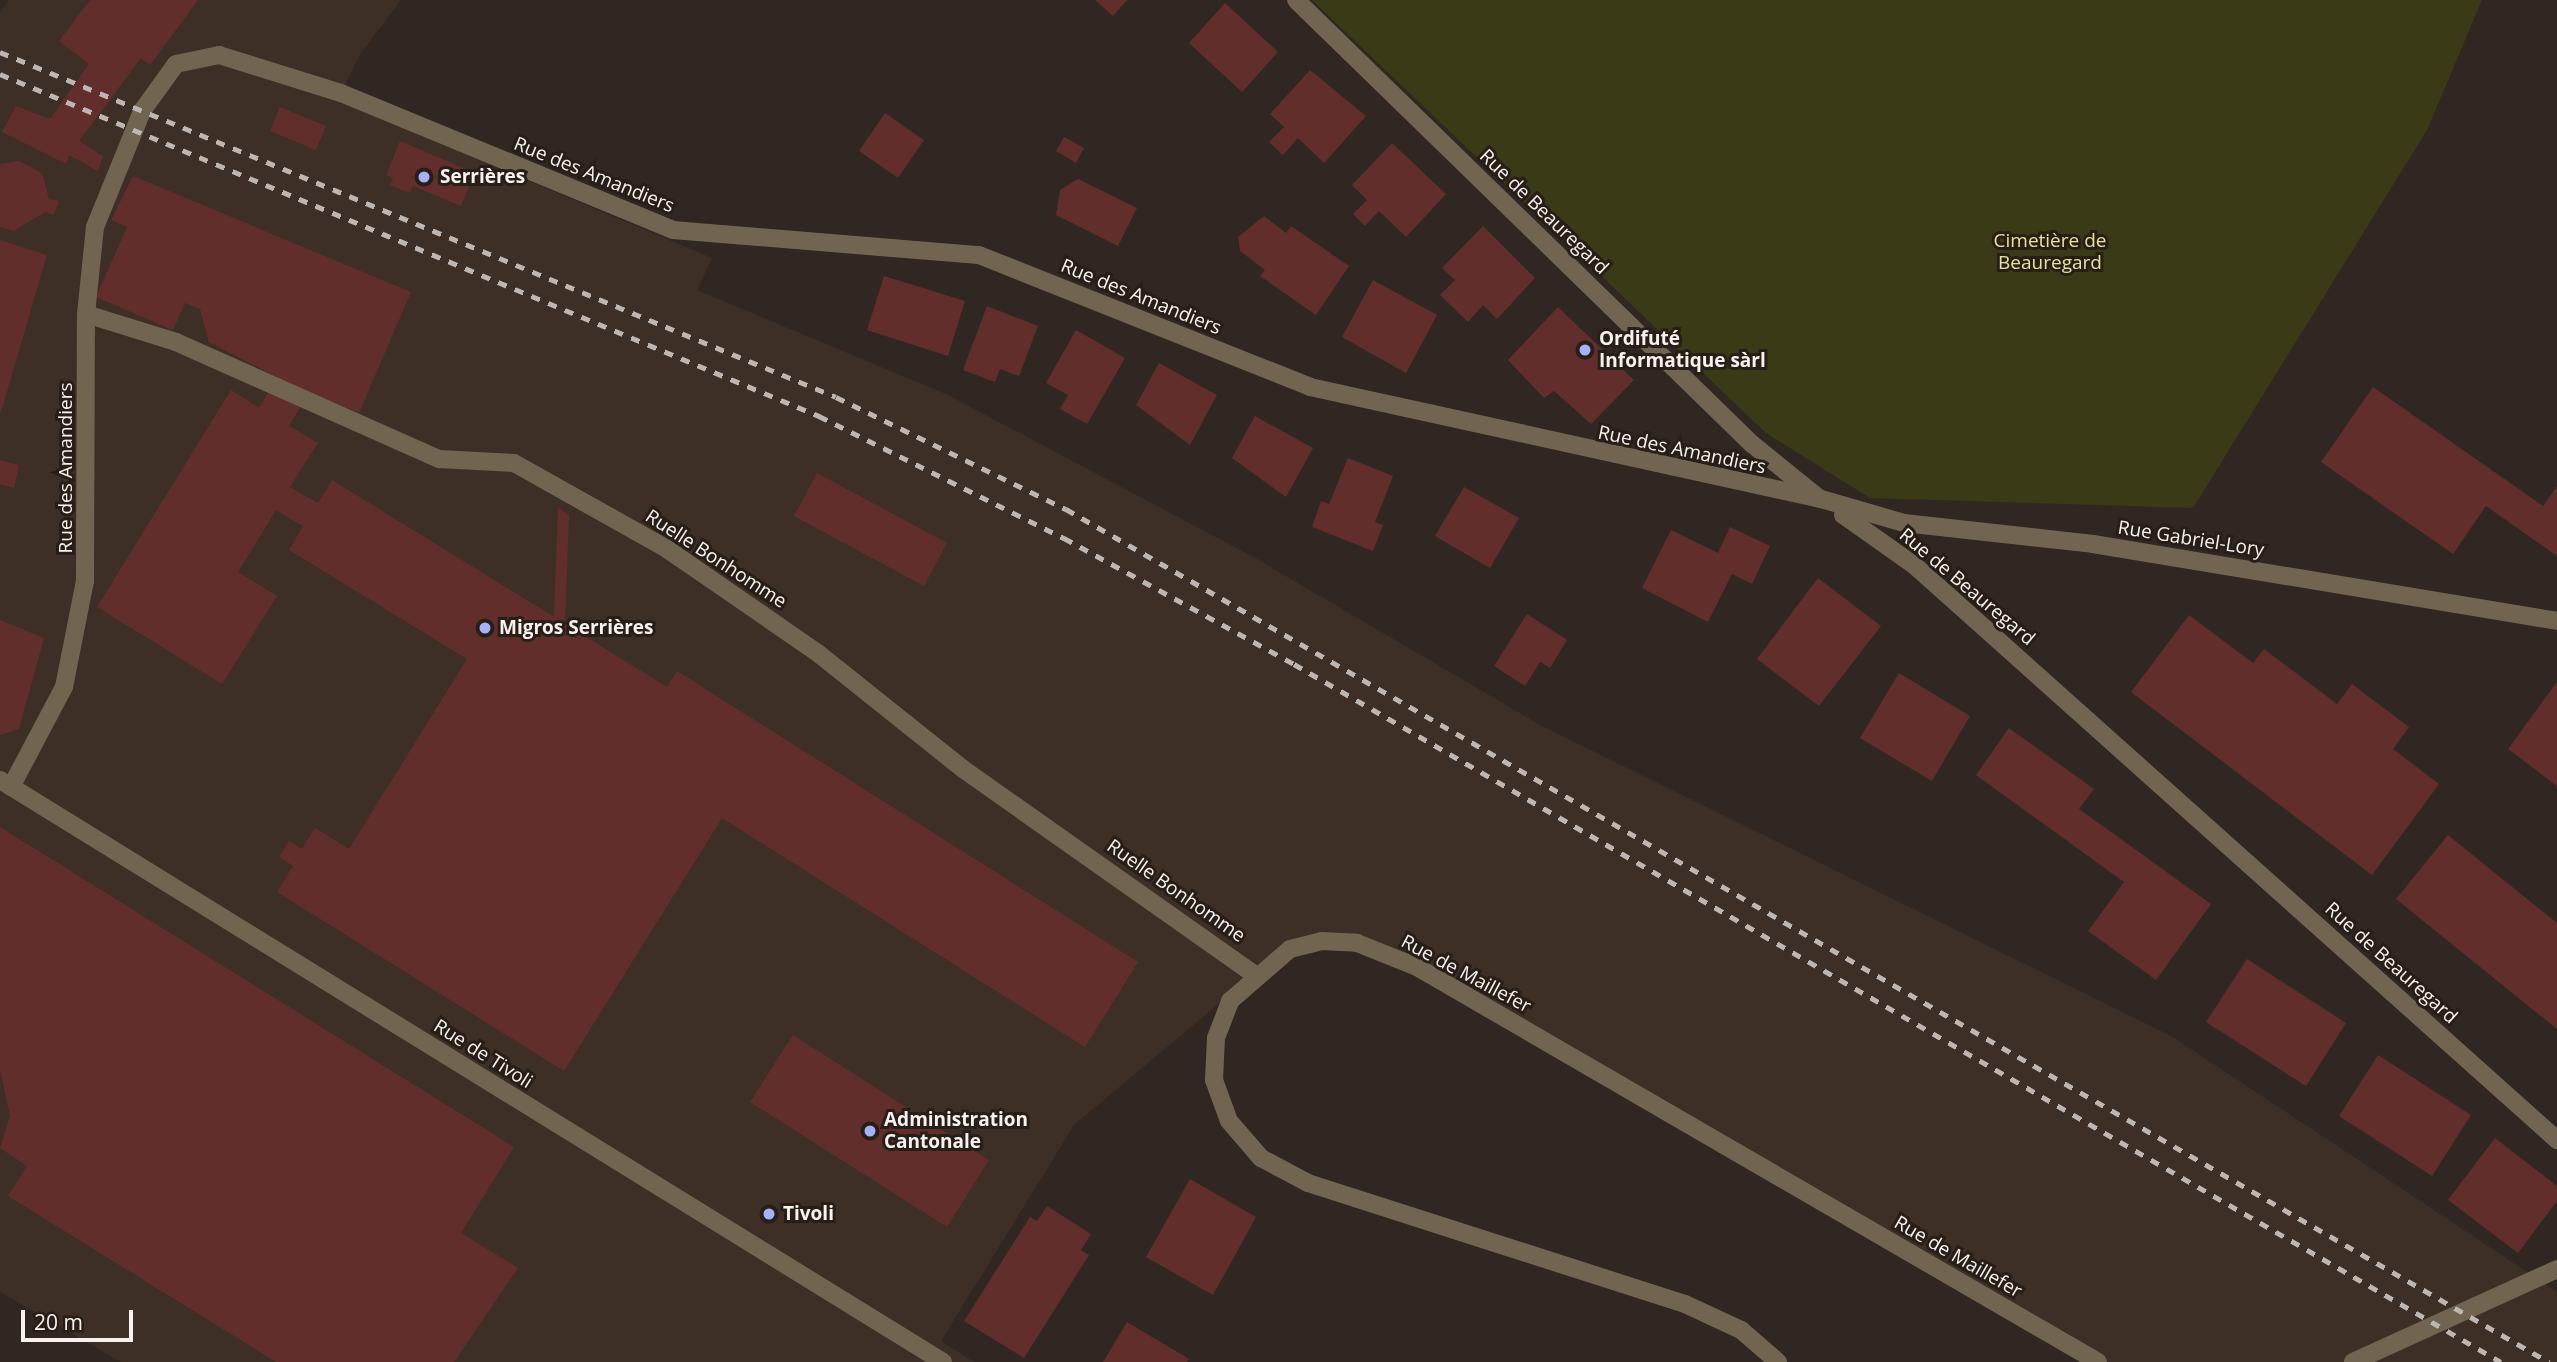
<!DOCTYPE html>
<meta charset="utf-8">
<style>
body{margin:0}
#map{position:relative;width:2557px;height:1362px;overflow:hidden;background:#312722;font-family:"Open Sans",sans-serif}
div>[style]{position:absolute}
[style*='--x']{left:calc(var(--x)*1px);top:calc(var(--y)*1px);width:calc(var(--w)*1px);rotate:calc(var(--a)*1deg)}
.built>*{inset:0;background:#3e2f26}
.green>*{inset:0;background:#3b3a16}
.building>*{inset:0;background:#612e2b}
.minor>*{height:18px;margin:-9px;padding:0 9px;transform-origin:9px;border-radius:9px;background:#716551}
.rail>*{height:5px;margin-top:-2.5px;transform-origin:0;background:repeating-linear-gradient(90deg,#beb6b2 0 9px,transparent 0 18px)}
.dots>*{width:19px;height:19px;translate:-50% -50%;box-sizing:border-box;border:4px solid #271e18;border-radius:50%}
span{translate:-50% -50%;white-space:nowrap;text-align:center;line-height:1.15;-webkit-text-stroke:6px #271e18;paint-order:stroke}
.street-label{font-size:19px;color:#f8f1ed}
.poi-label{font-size:19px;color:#f8f1ed;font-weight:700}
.left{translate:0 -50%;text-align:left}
.park-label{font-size:19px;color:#e6e491}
.scale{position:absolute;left:21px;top:1310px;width:112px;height:32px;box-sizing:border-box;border:4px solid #f8f1ed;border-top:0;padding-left:9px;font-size:21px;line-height:24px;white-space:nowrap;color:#f8f1ed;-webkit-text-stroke:5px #271e18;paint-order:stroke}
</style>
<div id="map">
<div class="built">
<i style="clip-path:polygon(9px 0,401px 0,360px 54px,341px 94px,384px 120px,712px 258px,697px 290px,948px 395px,1257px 559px,1540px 725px,2173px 1037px,2557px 1292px,2557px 1362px,2098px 1362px,1417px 967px,1322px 941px,1254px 974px,1074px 1125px,941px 1341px,974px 1362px,121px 1362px,0 1292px,0 13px)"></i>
</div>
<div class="green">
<i style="clip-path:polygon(1312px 0,2482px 0,2427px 130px,2193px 508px,1870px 498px,1766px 433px)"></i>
</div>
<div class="building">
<i style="clip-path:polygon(90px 0,198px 0,150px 65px,141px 58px,79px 141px,103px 156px,98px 171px,69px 155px,66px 164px,2px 132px,16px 106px,50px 119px,89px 64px,59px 41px)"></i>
<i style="clip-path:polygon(1095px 0,1127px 0,1113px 16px)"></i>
<i style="clip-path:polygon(1225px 3px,1278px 52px,1242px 92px,1189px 43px)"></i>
<i style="clip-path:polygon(1310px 70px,1366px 116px,1324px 163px,1298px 138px,1283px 155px,1269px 142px,1284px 127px,1270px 114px)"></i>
<i style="clip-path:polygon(280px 107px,326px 126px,316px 150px,270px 131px)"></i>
<i style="clip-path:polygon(885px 113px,924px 140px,898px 178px,859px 151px)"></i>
<i style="clip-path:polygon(1064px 137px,1084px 148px,1076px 163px,1056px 151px)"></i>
<i style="clip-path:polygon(400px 141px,475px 173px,461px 206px,413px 186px,410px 193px,390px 185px,393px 178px,386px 175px)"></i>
<i style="clip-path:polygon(1392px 143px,1446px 194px,1406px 237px,1379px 211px,1365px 226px,1353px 214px,1367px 200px,1352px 185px)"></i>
<i style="clip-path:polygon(19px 161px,42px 173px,49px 199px,59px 201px,54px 215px,45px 212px,14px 231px,0 227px,0 164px)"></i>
<i style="clip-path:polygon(133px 176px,411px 292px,359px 413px,309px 392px,289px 426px,318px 443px,290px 487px,318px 503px,332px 480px,554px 617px,558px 507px,569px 515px,565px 624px,667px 687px,677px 671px,1138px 962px,1085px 1047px,722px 818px,564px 1071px,277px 892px,293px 866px,279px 857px,289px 841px,302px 849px,315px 828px,349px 849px,467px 659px,289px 550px,303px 526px,276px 510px,238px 572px,277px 596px,222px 684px,97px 607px,231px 390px,259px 408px,277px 377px,209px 342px,200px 309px,185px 303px,173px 330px,96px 297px,127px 227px,111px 220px)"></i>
<i style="clip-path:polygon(1078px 179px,1137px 208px,1118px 246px,1056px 215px,1060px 190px)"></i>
<i style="clip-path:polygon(1264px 216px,1286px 233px,1291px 226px,1349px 266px,1316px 315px,1260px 276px,1265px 270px,1240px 251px,1238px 237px)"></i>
<i style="clip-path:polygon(1483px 226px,1535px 278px,1497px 319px,1483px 305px,1468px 322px,1440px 295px,1455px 280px,1442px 268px)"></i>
<i style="clip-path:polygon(0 240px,47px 255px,1px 412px,0 412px)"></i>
<i style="clip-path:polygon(884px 276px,965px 301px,948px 356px,867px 330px)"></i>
<i style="clip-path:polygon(1373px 280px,1437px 315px,1406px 373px,1342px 337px)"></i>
<i style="clip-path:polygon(987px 306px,1038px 326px,1019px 376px,1000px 369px,995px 382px,963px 370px)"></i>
<i style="clip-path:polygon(1558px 307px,1634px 380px,1591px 424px,1554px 391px,1544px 398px,1508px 360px)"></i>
<i style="clip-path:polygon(1076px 330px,1125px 358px,1087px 424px,1060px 409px,1068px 395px,1046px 383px)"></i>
<i style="clip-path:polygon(1159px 363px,1217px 395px,1190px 445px,1136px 405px)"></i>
<i style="clip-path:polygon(2373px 387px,2543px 506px,2557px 486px,2557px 556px,2486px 506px,2453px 554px,2321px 462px)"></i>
<i style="clip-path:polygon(1255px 416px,1313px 448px,1286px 497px,1232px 458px)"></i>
<i style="clip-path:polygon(1348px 458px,1393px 476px,1375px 522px,1383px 525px,1373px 551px,1312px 527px,1321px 501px,1329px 504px)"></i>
<i style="clip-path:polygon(0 460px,19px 465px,14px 488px,0 484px)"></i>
<i style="clip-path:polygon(817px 473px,947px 543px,924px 586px,794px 516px)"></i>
<i style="clip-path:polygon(1464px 487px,1519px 518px,1490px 568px,1435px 536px)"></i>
<i style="clip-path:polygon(1730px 527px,1770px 546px,1752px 584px,1732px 574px,1708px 622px,1642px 588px,1671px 530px,1718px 553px)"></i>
<i style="clip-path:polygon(1818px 578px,1881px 626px,1819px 706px,1757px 659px)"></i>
<i style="clip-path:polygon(1527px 614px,1567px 640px,1550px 668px,1540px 662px,1525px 686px,1494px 666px)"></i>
<i style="clip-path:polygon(2189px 615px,2253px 663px,2264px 649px,2337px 704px,2352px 684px,2409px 727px,2393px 749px,2439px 784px,2372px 875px,2131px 692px)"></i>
<i style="clip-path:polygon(0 620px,44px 638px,19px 729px,0 735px)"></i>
<i style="clip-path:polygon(1899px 673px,1970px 716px,1932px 781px,1860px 738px)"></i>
<i style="clip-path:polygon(2557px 682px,2557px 786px,2508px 749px)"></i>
<i style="clip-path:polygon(2009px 728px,2094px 789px,2079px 809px,2211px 904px,2156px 980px,2088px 931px,2124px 882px,1976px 775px)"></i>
<i style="clip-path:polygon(0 827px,514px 1147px,461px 1233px,518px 1268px,454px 1362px,276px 1362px,8px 1196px,27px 1166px,0 1148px,10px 1116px,0 1070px)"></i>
<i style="clip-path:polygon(2448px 835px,2557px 923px,2557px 1029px,2396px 899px)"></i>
<i style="clip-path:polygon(2247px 959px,2346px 1023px,2306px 1086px,2206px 1022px)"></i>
<i style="clip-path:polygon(793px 1035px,989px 1160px,947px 1227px,750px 1102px)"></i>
<i style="clip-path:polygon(2378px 1055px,2471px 1115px,2432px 1176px,2339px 1116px)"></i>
<i style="clip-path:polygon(2495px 1138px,2557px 1186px,2557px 1201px,2518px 1253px,2448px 1200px)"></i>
<i style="clip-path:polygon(1190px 1179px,1256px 1217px,1213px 1295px,1146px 1257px)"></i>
<i style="clip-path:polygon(1047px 1206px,1091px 1234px,1081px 1250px,1089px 1255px,1024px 1358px,964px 1321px,1030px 1217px,1037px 1221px)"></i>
<i style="clip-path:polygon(1127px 1322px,1189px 1359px,1187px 1362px,1103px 1362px)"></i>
</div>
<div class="minor">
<i style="--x:1296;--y:0;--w:636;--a:44.24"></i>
<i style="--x:1752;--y:444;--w:87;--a:39"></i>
<i style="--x:86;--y:314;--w:94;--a:17.3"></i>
<i style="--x:176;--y:342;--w:288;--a:24"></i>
<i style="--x:439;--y:459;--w:75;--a:3.1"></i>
<i style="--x:514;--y:463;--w:176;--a:29.3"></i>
<i style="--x:667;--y:549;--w:185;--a:34.6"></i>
<i style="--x:819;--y:654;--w:184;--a:38.6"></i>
<i style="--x:963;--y:769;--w:356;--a:35.2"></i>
<i style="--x:1843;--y:515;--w:87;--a:35.2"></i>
<i style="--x:1914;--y:565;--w:863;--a:41.8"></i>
<i style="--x:0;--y:780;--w:1108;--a:31.68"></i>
<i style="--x:11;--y:787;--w:113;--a:-62.1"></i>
<i style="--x:64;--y:687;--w:108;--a:-78.8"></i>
<i style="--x:85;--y:581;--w:267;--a:-89.8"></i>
<i style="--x:86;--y:314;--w:87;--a:-84.1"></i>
<i style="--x:95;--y:227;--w:125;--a:-67.9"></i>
<i style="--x:142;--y:111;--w:58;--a:-54.1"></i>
<i style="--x:176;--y:64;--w:44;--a:-11.8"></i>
<i style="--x:219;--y:55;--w:128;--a:17.3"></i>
<i style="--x:341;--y:93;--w:359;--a:22.4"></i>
<i style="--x:673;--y:230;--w:307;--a:4.7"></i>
<i style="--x:979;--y:255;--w:356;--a:21.7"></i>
<i style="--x:1310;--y:387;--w:523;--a:12.36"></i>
<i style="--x:1821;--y:499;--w:86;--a:16.1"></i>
<i style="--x:1904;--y:523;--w:190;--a:6.3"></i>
<i style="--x:2093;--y:544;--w:470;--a:9.4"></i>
<i style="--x:1778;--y:1362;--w:49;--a:-139.1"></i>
<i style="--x:1741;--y:1330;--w:62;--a:-155.1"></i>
<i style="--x:1685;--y:1304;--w:396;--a:-162.2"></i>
<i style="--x:1308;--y:1183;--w:53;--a:-152"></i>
<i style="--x:1261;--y:1158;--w:49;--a:-130.9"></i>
<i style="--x:1229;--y:1121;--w:44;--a:-110.1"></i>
<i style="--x:1214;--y:1080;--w:42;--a:-87.3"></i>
<i style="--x:1216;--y:1038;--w:40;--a:-69"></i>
<i style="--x:1230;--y:1001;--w:79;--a:-40.9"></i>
<i style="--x:1290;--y:949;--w:33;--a:-14"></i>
<i style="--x:1322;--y:941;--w:35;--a:3"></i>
<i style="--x:1357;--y:943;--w:65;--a:21.8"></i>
<i style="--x:1417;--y:967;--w:787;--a:30.11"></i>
<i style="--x:2353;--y:1362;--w:224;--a:-24.5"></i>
</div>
<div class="rail">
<i style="--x:0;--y:52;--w:904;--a:22.42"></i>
<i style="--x:836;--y:397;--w:256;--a:26"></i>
<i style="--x:1066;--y:509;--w:1711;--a:29.91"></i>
<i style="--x:0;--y:74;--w:888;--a:22.66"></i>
<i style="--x:819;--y:416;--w:274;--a:26.5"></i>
<i style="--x:1064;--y:538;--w:262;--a:28.7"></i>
<i style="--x:1294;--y:664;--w:1394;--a:30.04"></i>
</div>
<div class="dots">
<i style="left:424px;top:177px;background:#a5b1fc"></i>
<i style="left:1585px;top:350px;background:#a5b1fc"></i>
<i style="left:485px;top:628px;background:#a5b1fc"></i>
<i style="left:870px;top:1131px;background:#a5b1fc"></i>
<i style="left:769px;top:1214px;background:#a5b1fc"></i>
</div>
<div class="street-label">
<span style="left:594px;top:175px;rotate:22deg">Rue des Amandiers</span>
<span style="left:1544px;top:212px;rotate:44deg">Rue de Beauregard</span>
<span style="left:1141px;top:297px;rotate:22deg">Rue des Amandiers</span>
<span style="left:1682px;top:450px;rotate:12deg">Rue des Amandiers</span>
<span style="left:66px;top:468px;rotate:-90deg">Rue des Amandiers</span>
<span style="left:2191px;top:539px;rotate:9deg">Rue Gabriel-Lory</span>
<span style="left:716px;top:559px;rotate:33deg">Ruelle Bonhomme</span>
<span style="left:1967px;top:587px;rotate:40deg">Rue de Beauregard</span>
<span style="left:1176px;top:891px;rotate:35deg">Ruelle Bonhomme</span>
<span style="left:2391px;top:963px;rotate:42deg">Rue de Beauregard</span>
<span style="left:1466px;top:974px;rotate:28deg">Rue de Maillefer</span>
<span style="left:483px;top:1054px;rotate:32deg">Rue de Tivoli</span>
<span style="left:1958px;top:1257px;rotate:30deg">Rue de Maillefer</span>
</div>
<div class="poi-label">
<span class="left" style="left:440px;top:177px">Serrières</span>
<span class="left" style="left:1599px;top:350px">Ordifuté<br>Informatique sàrl</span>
<span class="left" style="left:499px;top:628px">Migros Serrières</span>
<span class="left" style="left:884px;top:1131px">Administration<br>Cantonale</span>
<span class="left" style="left:783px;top:1214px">Tivoli</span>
</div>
<div class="park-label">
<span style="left:2050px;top:252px">Cimetière de<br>Beauregard</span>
</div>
<div class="scale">20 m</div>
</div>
